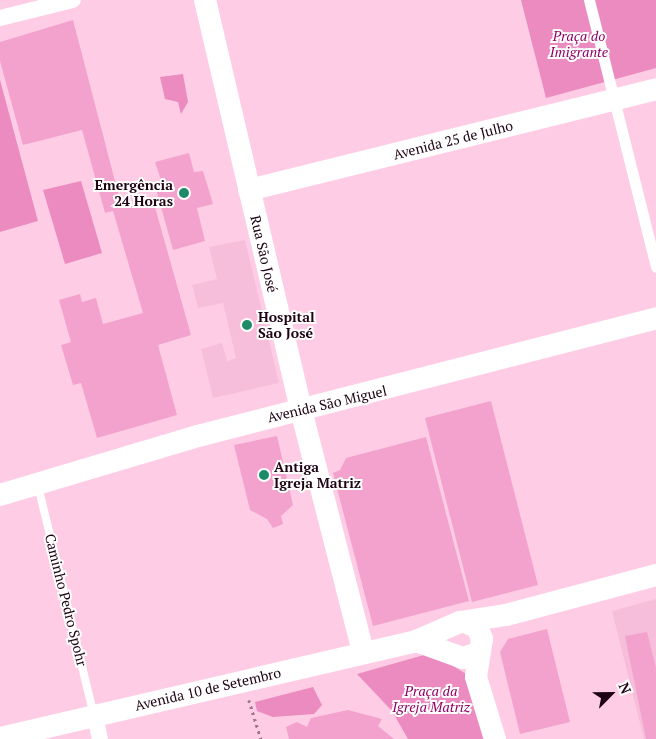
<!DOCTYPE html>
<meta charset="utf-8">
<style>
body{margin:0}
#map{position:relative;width:656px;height:739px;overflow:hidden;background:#ffcce5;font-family:"PT Serif",serif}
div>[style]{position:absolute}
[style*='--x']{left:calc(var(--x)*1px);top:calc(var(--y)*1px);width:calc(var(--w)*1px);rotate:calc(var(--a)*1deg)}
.built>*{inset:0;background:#f6beda}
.green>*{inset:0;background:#ec8bbf}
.building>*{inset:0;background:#f3a2cd}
.path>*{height:2.5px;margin-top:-1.25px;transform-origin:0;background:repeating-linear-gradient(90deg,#9d7489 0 2.5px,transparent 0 6.5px)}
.service>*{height:8px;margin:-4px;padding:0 4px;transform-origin:4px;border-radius:4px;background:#fff}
.pedestrian>*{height:11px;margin:-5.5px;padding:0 5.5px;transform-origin:5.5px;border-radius:5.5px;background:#fff}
.minor>*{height:16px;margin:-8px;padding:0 8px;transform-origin:8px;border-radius:8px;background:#fff}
.secondary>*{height:22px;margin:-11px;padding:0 11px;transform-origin:11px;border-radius:11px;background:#fff}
.dots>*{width:14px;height:14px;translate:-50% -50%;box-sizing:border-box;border:2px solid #fefefe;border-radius:50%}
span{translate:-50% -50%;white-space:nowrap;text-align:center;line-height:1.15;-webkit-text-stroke:4px #fefefe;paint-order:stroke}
.park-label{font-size:14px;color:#920065;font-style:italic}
.street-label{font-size:14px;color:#1e0313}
.poi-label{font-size:14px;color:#1e0313;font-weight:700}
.right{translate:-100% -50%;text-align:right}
.left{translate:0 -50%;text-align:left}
.north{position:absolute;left:586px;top:669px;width:50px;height:50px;-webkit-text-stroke:4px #fefefe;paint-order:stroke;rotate:67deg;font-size:14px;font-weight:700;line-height:20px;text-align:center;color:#1e0313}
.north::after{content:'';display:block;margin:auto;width:18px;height:22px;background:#1e0313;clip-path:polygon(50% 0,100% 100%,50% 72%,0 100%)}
</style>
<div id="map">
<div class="built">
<i style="clip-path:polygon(245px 240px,279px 383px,213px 398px,201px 349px,222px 343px,227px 361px,236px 358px,223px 303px,198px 308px,192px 285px,217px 279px,209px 247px)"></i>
<i style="clip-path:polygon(656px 599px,656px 739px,644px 739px,612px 611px)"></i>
</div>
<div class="green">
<i style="clip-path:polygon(521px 0,656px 0,656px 68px,546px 98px)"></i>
<i style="clip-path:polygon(183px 74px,188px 102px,181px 114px,178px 102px,165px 99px,160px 77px)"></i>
<i style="clip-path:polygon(0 80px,38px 221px,0 232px)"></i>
<i style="clip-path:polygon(81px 181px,102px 253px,65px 264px,43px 190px)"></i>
<i style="clip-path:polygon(431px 653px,468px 675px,490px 739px,408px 739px,392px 711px,357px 674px)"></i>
<i style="clip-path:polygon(313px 687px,322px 705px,314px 714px,273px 717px,257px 711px,255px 702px)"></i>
</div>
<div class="building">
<i style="clip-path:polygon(73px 20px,122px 208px,153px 200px,191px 335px,158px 345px,177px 415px,97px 438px,81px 383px,73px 385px,61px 345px,71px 342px,59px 300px,80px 294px,82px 302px,96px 298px,103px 324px,143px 313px,113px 211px,105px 213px,82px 130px,23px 145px,0 61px,0 42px)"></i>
<i style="clip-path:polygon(189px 153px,194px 172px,203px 171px,213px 204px,197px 208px,205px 241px,173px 250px,154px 182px,161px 180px,155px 162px)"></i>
<i style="clip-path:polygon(491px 401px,538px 585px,472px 602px,425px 418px)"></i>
<i style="clip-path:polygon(277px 436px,293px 505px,281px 516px,283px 524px,273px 528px,267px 519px,250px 510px,234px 445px)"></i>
<i style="clip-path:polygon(426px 437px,469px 601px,373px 626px,333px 473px,340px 470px,346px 458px)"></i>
<i style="clip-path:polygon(547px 629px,570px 722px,520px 734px,500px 652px,508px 639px)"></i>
<i style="clip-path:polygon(647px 632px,656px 668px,656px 739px,646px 739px,625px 636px)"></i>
<i style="clip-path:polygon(348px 710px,382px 719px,378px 726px,394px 739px,289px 739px,286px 727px,297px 722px,307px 727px,311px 718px)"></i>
</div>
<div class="path">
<i style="--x:249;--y:700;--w:41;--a:72.9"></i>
</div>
<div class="service">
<i style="--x:38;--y:486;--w:236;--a:76.3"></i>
</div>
<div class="pedestrian">
<i style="--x:589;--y:0;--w:275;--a:75.9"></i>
</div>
<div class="minor">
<i style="--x:0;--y:18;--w:75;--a:-13.9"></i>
<i style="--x:95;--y:716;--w:24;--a:78"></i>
</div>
<div class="secondary">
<i style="--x:205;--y:0;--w:421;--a:76.8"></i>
<i style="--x:301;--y:410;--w:250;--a:75.6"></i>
<i style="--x:249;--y:190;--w:419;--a:-13.9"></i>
<i style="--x:0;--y:495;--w:207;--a:-16.6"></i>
<i style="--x:198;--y:436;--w:473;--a:-14.4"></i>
<i style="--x:465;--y:622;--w:13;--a:23"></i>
<i style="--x:477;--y:627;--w:13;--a:67"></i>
<i style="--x:482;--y:639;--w:38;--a:99"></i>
<i style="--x:476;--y:677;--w:65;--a:73"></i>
<i style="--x:416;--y:641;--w:50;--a:19.9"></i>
<i style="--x:463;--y:658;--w:16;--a:-18"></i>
<i style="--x:0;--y:738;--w:427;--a:-13.1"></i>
<i style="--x:416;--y:641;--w:48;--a:-23.4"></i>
<i style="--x:460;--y:622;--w:47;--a:-8.7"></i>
<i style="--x:506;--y:615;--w:155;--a:-14.9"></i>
</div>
<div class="dots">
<i style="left:184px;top:193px;background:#1d8a69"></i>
<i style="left:247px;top:325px;background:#1d8a69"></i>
<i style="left:264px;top:475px;background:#1d8a69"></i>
</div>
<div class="park-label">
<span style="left:579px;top:44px">Praça do<br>Imigrante</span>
<span style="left:431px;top:699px">Praça da<br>Igreja Matriz</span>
</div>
<div class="street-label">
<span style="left:453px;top:140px;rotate:-14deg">Avenida 25 de Julho</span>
<span style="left:264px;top:254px;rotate:77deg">Rua São José</span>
<span style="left:327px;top:404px;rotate:-13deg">Avenida São Miguel</span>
<span style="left:66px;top:600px;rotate:76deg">Caminho Pedro Spohr</span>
<span style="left:208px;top:689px;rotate:-13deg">Avenida 10 de Setembro</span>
</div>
<div class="poi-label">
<span class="right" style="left:173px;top:193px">Emergência<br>24 Horas</span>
<span class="left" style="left:258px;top:325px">Hospital<br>São José</span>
<span class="left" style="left:274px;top:475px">Antiga<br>Igreja Matriz</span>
</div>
<div class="north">N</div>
</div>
